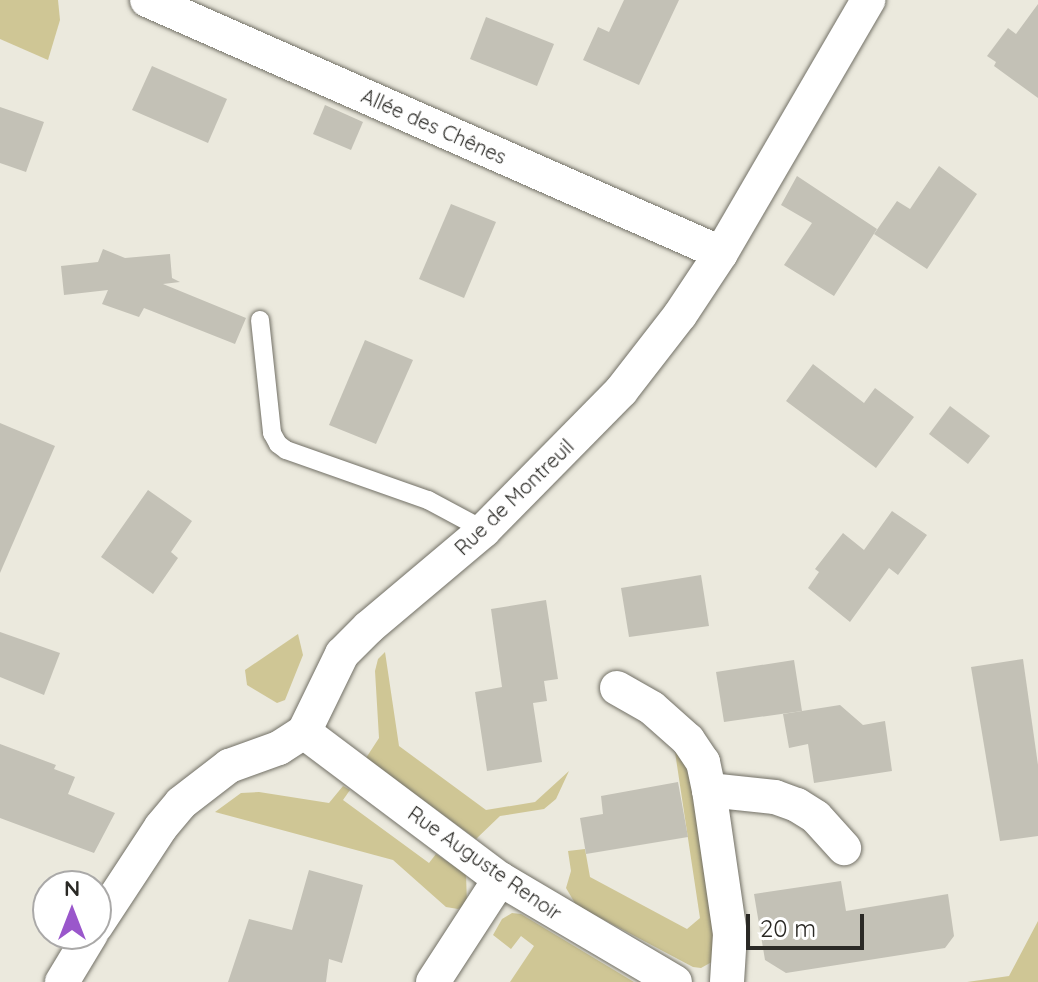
<!DOCTYPE html>
<meta charset="utf-8">
<style>
body{margin:0}
#map{position:relative;width:1038px;height:982px;overflow:hidden;background:#ebe9dd;font-family:Quicksand,sans-serif}
div>[style]{position:absolute}
[style*='--x']{left:calc(var(--x)*1px);top:calc(var(--y)*1px);width:calc(var(--w)*1px);rotate:calc(var(--a)*1deg)}
.green>*{inset:0;background:#cfc695}
.building>*{inset:0;background:#c3c1b6}
.roads{filter:drop-shadow(0 0 2px #727066) drop-shadow(0 0 2px #727066)}
.lane>*{height:18px;margin:-9px;padding:0 9px;transform-origin:9px;border-radius:9px;background:#fff}
.street>*{height:34px;margin:-17px;padding:0 17px;transform-origin:17px;border-radius:17px;background:#fff}
span{translate:-50% -50%;white-space:nowrap;text-align:center;line-height:1.15;-webkit-text-stroke:8px #fff;paint-order:stroke}
.street-label{font-size:20px;color:#2a2925}
.north{position:absolute;left:32px;top:870px;width:80px;height:80px;box-sizing:border-box;background:#fff;border:2px solid #aaa9a8;border-radius:50%;rotate:0deg;font-size:22px;font-weight:700;line-height:32px;text-align:center;color:#2a2925}
.north::after{content:'';display:block;margin:auto;width:28px;height:36px;background:#9a57cb;clip-path:polygon(50% 0,100% 100%,50% 72%,0 100%)}
.scale{position:absolute;left:746px;top:914px;width:118px;height:36px;box-sizing:border-box;border:4px solid #2a2925;border-top:0;padding-left:10px;font-size:24px;line-height:28px;white-space:nowrap;color:#2a2925;-webkit-text-stroke:6px #fff;paint-order:stroke}
</style>
<div id="map">
<div class="green">
<i style="clip-path:polygon(0 0,58px 0,60px 20px,48px 60px,0 39px)"></i>
<i style="clip-path:polygon(298px 634px,303px 655px,285px 700px,277px 703px,247px 685px,245px 670px)"></i>
<i style="clip-path:polygon(385px 652px,399px 746px,486px 810px,535px 802px,569px 771px,556px 799px,544px 809px,500px 816px,476px 839px,366px 758px,379px 738px,375px 671px,378px 659px)"></i>
<i style="clip-path:polygon(675px 752px,684px 762px,695px 785px,717px 959px,701px 968px,693px 967px,576px 905px,566px 888px,571px 871px,568px 851px,585px 849px,590px 877px,687px 929px,700px 918px)"></i>
<i style="clip-path:polygon(343px 786px,350px 790px,343px 800px,429px 863px,436px 854px,466px 874px,467px 905px,458px 909px,446px 907px,393px 860px,215px 812px,241px 793px,259px 792px,329px 803px)"></i>
<i style="clip-path:polygon(512px 913px,521px 914px,634px 982px,510px 982px,534px 946px,521px 936px,511px 949px,493px 935px,502px 919px)"></i>
<i style="clip-path:polygon(1038px 921px,1038px 982px,967px 982px,1009px 976px)"></i>
</div>
<div class="building">
<i style="clip-path:polygon(624px 0,679px 0,639px 85px,583px 60px,598px 27px,609px 32px)"></i>
<i style="clip-path:polygon(1038px 4px,1038px 98px,994px 66px,996px 62px,987px 56px,1008px 28px,1016px 34px)"></i>
<i style="clip-path:polygon(486px 17px,554px 44px,537px 86px,470px 59px)"></i>
<i style="clip-path:polygon(152px 66px,227px 99px,208px 143px,132px 110px)"></i>
<i style="clip-path:polygon(325px 105px,363px 122px,351px 150px,313px 134px)"></i>
<i style="clip-path:polygon(0 107px,44px 122px,26px 172px,0 163px)"></i>
<i style="clip-path:polygon(939px 166px,977px 194px,927px 269px,874px 234px,897px 201px,910px 209px)"></i>
<i style="clip-path:polygon(797px 176px,877px 229px,834px 296px,784px 265px,812px 223px,781px 205px)"></i>
<i style="clip-path:polygon(451px 204px,496px 222px,464px 298px,419px 279px)"></i>
<i style="clip-path:polygon(103px 249px,125px 258px,170px 254px,172px 278px,180px 282px,163px 284px,246px 318px,235px 344px,144px 308px,139px 317px,102px 304px,108px 290px,64px 295px,61px 266px,98px 262px)"></i>
<i style="clip-path:polygon(365px 340px,413px 360px,376px 444px,329px 425px)"></i>
<i style="clip-path:polygon(813px 364px,864px 403px,875px 388px,914px 417px,876px 468px,786px 401px)"></i>
<i style="clip-path:polygon(950px 406px,990px 436px,968px 464px,929px 434px)"></i>
<i style="clip-path:polygon(0 423px,55px 446px,0 573px)"></i>
<i style="clip-path:polygon(148px 490px,192px 521px,171px 552px,178px 558px,153px 594px,101px 557px)"></i>
<i style="clip-path:polygon(892px 511px,927px 535px,898px 575px,889px 568px,850px 622px,808px 588px,819px 572px,815px 569px,843px 533px,864px 550px)"></i>
<i style="clip-path:polygon(701px 575px,709px 626px,629px 637px,621px 588px)"></i>
<i style="clip-path:polygon(546px 600px,558px 679px,544px 681px,547px 701px,533px 703px,542px 762px,487px 771px,475px 692px,502px 687px,491px 609px)"></i>
<i style="clip-path:polygon(0 632px,60px 653px,44px 695px,0 677px)"></i>
<i style="clip-path:polygon(1023px 659px,1038px 765px,1038px 836px,1000px 841px,971px 667px)"></i>
<i style="clip-path:polygon(794px 660px,802px 711px,724px 722px,716px 672px)"></i>
<i style="clip-path:polygon(840px 705px,863px 725px,885px 721px,892px 771px,814px 783px,808px 744px,789px 748px,783px 714px)"></i>
<i style="clip-path:polygon(0 744px,56px 765px,54px 769px,75px 777px,68px 794px,115px 813px,94px 853px,0 818px)"></i>
<i style="clip-path:polygon(678px 782px,688px 837px,586px 854px,580px 818px,603px 814px,601px 796px)"></i>
<i style="clip-path:polygon(309px 870px,363px 885px,342px 963px,329px 959px,326px 982px,228px 982px,249px 919px,292px 930px)"></i>
<i style="clip-path:polygon(841px 881px,846px 911px,948px 894px,954px 936px,945px 948px,786px 973px,765px 960px,754px 894px)"></i>
</div>
<div class="roads">
<div class="lane">
<i style="--x:260;--y:320;--w:114;--a:83.9"></i>
<i style="--x:272;--y:433;--w:13;--a:61"></i>
<i style="--x:278;--y:444;--w:10;--a:37"></i>
<i style="--x:286;--y:450;--w:151;--a:19.4"></i>
<i style="--x:428;--y:500;--w:64;--a:28.2"></i>
</div>
<div class="street">
<i style="--x:147;--y:0;--w:627;--a:23.79"></i>
<i style="--x:617;--y:688;--w:40;--a:29.7"></i>
<i style="--x:652;--y:708;--w:48;--a:41.6"></i>
<i style="--x:688;--y:740;--w:27;--a:56"></i>
<i style="--x:703;--y:762;--w:29;--a:78"></i>
<i style="--x:709;--y:790;--w:66;--a:6.1"></i>
<i style="--x:775;--y:797;--w:23;--a:20"></i>
<i style="--x:797;--y:805;--w:22;--a:32"></i>
<i style="--x:816;--y:817;--w:42;--a:47.9"></i>
<i style="--x:304;--y:732;--w:245;--a:36.9"></i>
<i style="--x:500;--y:879;--w:203;--a:30.5"></i>
<i style="--x:709;--y:790;--w:146;--a:81.7"></i>
<i style="--x:730;--y:934;--w:48;--a:93.6"></i>
<i style="--x:96;--y:926;--w:118;--a:-56.7"></i>
<i style="--x:161;--y:827;--w:31;--a:-50"></i>
<i style="--x:181;--y:803;--w:61;--a:-37.6"></i>
<i style="--x:229;--y:766;--w:53;--a:-19.8"></i>
<i style="--x:279;--y:748;--w:30;--a:-33"></i>
<i style="--x:304;--y:732;--w:87;--a:-64"></i>
<i style="--x:342;--y:654;--w:38;--a:-45"></i>
<i style="--x:369;--y:627;--w:150;--a:-40.1"></i>
<i style="--x:484;--y:530;--w:195;--a:-45.4"></i>
<i style="--x:621;--y:391;--w:96;--a:-52.2"></i>
<i style="--x:680;--y:315;--w:74;--a:-56.5"></i>
<i style="--x:721;--y:253;--w:293;--a:-59.8"></i>
<i style="--x:62;--y:982;--w:56;--a:-58.9"></i>
<i style="--x:433;--y:982;--w:123;--a:-57"></i>
</div>
</div>
<div class="street-label">
<span style="left:434px;top:126px;rotate:24deg">Allée des Chênes</span>
<span style="left:514px;top:497px;rotate:-44deg">Rue de Montreuil</span>
<span style="left:485px;top:863px;rotate:35deg">Rue Auguste Renoir</span>
</div>
<div class="north">N</div>
<div class="scale">20 m</div>
</div>
